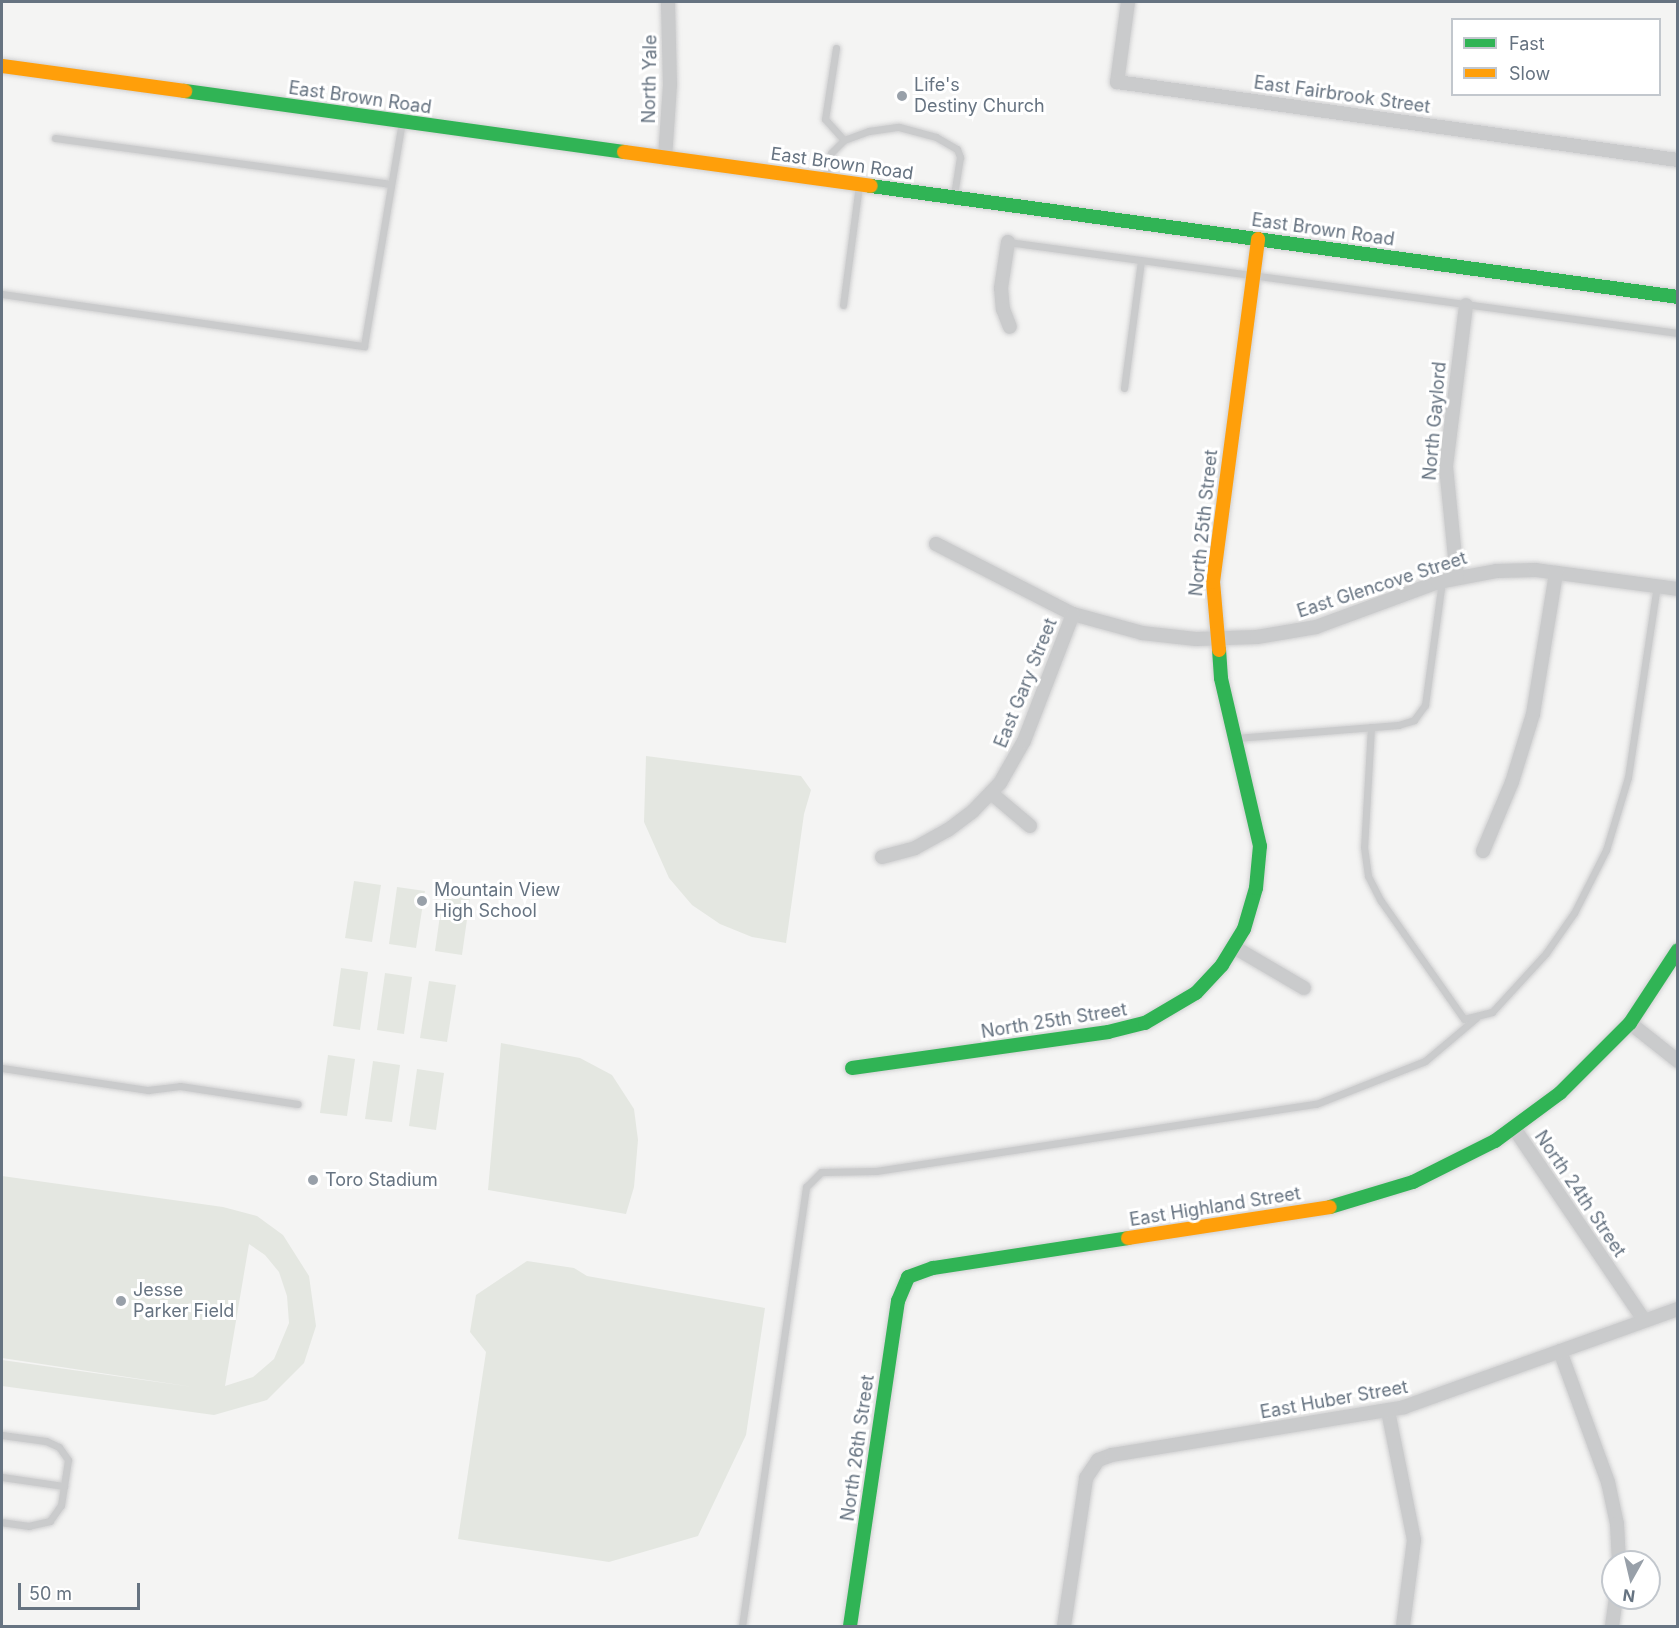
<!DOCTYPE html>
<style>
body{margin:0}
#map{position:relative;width:1679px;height:1628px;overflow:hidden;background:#f4f4f3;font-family:Inter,sans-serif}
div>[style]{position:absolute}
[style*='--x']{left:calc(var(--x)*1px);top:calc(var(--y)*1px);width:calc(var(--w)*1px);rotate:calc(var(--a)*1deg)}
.green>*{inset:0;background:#e4e7e1}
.roads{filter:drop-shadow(0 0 2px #d0d0d1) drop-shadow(0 0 2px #d0d0d1)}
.lane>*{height:7px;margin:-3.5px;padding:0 3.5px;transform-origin:3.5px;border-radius:3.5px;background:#cacbcc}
.street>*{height:14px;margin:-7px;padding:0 7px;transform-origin:7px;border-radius:7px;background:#cacbcc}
.fast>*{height:14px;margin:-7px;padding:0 7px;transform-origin:7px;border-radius:7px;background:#30b455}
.slow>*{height:14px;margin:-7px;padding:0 7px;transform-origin:7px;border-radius:7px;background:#ff9f0a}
.dots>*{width:16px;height:16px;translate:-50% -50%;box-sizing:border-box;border:3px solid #fff;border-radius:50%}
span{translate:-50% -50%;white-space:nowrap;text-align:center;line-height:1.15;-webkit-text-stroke:6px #fff;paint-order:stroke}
.street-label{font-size:18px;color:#667381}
.poi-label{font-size:18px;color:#667381}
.left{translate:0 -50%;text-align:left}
.frame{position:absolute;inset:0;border:3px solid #667381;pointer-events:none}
.legend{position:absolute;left:1451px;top:18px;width:210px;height:78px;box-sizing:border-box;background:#fff;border:2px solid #c2c7cd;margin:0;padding:8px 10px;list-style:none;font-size:18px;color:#667381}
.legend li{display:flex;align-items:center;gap:12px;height:30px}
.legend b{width:30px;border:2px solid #c2c7cd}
.north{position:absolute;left:1601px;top:1550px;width:60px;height:60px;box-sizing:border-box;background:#fff;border:2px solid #c2c7cd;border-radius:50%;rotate:188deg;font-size:16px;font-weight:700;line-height:24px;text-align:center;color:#667381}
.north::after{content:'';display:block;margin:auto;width:21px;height:27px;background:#98a0a9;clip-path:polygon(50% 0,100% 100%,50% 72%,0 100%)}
.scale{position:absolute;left:18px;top:1583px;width:122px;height:27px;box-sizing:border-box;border:3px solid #667381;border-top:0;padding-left:8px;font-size:18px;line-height:21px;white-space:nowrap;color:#667381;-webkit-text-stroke:4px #fff;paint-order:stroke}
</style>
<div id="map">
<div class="green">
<i style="clip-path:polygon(646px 756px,801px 776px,811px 790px,804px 814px,786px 943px,752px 937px,720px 924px,692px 905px,669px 878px,644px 822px)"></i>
<i style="clip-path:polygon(354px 881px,381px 885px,372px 942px,345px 938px)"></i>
<i style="clip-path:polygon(397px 887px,425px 891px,416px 948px,389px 944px)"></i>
<i style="clip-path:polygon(443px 894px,470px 898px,462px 955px,435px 951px)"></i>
<i style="clip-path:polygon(341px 968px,368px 972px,360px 1030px,333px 1026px)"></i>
<i style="clip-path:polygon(385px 973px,412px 977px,404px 1034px,377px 1030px)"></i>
<i style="clip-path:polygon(429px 981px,456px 985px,447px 1042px,420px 1038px)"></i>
<i style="clip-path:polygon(501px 1043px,580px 1058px,612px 1075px,634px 1109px,638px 1140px,634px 1187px,626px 1214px,488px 1190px)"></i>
<i style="clip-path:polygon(328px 1055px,355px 1059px,347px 1116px,320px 1113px)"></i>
<i style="clip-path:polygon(373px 1061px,400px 1065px,392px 1122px,365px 1119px)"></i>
<i style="clip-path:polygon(417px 1069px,444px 1073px,436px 1130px,409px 1126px)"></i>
<i style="clip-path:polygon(evenodd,2px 1176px,223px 1207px,257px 1216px,283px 1235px,309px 1276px,316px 1326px,304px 1363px,267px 1400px,214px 1415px,2px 1386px,2px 1360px,193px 1387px,2px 1358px,2px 1176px,249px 1244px,265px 1255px,279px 1272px,287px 1296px,289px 1323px,274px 1359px,253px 1377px,225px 1386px,249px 1244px)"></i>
<i style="clip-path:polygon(527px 1261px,574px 1268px,587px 1276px,765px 1308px,746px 1435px,698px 1536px,609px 1562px,458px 1539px,486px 1352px,470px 1332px,476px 1295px)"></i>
</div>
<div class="roads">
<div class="lane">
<i style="--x:836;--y:48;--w:72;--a:98.8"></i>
<i style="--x:825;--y:119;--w:28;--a:48"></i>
<i style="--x:55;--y:138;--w:339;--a:7.8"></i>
<i style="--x:825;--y:177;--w:25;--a:-76"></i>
<i style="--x:831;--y:153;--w:18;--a:-45"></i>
<i style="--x:844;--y:140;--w:27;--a:-20"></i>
<i style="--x:869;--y:131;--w:30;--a:-8"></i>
<i style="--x:899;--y:127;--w:38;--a:15"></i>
<i style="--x:936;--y:137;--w:24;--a:30"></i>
<i style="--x:957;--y:149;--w:9;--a:69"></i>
<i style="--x:960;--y:157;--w:38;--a:99"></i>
<i style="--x:1008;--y:242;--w:676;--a:7.73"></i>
<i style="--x:2;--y:294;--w:366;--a:8.2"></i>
<i style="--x:364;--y:346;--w:227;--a:-80.4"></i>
<i style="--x:843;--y:305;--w:121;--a:-82.4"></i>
<i style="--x:1124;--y:388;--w:129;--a:-82.4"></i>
<i style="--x:1371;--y:727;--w:120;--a:93.3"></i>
<i style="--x:1364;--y:847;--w:29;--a:82"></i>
<i style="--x:1368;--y:876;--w:28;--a:63"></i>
<i style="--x:1381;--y:901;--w:144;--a:54.9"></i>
<i style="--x:1464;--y:1019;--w:29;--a:-14"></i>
<i style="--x:1492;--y:1012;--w:80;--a:-47.5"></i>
<i style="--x:1546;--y:953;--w:49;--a:-55"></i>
<i style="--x:1574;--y:913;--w:71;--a:-63.1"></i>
<i style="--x:1606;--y:850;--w:76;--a:-73.2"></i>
<i style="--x:1628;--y:777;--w:193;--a:-81.4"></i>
<i style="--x:1236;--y:738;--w:163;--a:-4.6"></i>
<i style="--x:1398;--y:725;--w:17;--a:-17"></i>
<i style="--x:1414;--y:720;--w:19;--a:-54"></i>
<i style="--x:1425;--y:705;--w:125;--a:-82.2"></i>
<i style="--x:2;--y:1068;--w:148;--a:8.6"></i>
<i style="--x:148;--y:1090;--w:32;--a:-7"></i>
<i style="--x:180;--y:1086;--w:119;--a:8.7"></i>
<i style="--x:2;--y:1435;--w:44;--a:7.8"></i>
<i style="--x:46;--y:1441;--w:14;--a:25"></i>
<i style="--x:59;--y:1447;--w:16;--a:55"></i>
<i style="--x:68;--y:1460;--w:46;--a:98.8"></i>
<i style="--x:61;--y:1505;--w:19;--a:125"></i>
<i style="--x:50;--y:1521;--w:22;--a:167"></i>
<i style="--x:29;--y:1526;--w:27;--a:-172"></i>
<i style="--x:2;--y:1477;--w:63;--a:8.3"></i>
<i style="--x:742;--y:1626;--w:444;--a:-81.7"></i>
<i style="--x:806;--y:1187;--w:21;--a:-45"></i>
<i style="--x:821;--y:1172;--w:55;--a:-1"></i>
<i style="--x:876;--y:1171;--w:445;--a:-8.7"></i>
<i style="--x:1316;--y:1104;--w:117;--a:-21.5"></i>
<i style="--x:1425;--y:1061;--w:67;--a:-40.1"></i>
</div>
<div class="street">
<i style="--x:1128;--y:2;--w:81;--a:97.8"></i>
<i style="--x:1117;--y:82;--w:566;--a:7.92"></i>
<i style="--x:665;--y:158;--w:73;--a:-86.1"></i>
<i style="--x:670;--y:85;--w:83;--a:-91.4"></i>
<i style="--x:1008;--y:242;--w:47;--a:98.7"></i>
<i style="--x:1001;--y:288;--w:21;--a:85"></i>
<i style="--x:1003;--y:309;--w:19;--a:69"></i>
<i style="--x:936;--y:544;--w:154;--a:27.1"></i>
<i style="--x:1073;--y:614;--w:72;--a:15.4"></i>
<i style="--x:1142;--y:633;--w:54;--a:6.3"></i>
<i style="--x:1196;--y:639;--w:61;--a:-1.9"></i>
<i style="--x:1257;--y:637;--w:60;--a:-9.6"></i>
<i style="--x:1316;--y:627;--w:130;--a:-20.2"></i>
<i style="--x:1438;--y:582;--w:59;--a:-10.7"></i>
<i style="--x:1496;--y:571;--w:40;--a:-1.4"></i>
<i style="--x:1536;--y:570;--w:143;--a:7.6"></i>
<i style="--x:1457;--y:577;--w:112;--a:-95.7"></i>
<i style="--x:1446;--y:466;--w:162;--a:-82.9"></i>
<i style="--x:991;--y:793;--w:51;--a:40.2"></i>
<i style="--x:1483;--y:851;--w:75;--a:-67.2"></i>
<i style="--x:1512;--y:782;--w:71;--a:-72.8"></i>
<i style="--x:1533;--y:714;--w:143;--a:-80.7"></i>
<i style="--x:882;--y:857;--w:34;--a:-15"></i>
<i style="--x:915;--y:848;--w:38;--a:-29"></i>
<i style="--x:948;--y:830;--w:31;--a:-37"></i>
<i style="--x:973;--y:811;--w:39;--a:-46"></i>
<i style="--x:1000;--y:783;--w:48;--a:-60.3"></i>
<i style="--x:1024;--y:741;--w:136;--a:-68.9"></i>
<i style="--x:1234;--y:947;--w:81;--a:30.4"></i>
<i style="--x:1630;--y:1023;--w:61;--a:38.4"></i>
<i style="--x:1514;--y:1128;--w:232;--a:55.9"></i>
<i style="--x:1560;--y:1351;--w:140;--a:69.9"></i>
<i style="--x:1608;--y:1482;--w:43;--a:77.9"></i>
<i style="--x:1617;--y:1524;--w:38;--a:87"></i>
<i style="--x:1388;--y:1411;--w:132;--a:78.6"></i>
<i style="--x:1414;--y:1540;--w:87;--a:97.3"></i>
<i style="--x:1064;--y:1626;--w:150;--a:-81.5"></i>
<i style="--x:1086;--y:1478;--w:22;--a:-56"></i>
<i style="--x:1098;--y:1460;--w:15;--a:-20"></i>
<i style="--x:1112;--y:1455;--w:296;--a:-9.3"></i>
<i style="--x:1404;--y:1407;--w:291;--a:-19.7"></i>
<i style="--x:1612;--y:1626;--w:28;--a:-82"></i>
</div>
<div class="fast">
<i style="--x:185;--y:91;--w:443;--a:7.9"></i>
<i style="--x:871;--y:186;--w:815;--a:7.83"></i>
<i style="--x:852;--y:1068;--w:259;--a:-8"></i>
<i style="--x:1108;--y:1032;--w:38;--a:-14"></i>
<i style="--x:1145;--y:1023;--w:59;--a:-30.5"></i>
<i style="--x:1196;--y:993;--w:38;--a:-47"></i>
<i style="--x:1222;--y:965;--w:42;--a:-58.6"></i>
<i style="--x:1244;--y:929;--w:43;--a:-73.7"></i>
<i style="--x:1256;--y:888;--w:42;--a:-84.6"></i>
<i style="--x:1260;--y:846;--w:172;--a:-103.1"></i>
<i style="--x:1221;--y:678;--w:28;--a:-94"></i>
<i style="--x:1330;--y:1207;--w:87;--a:-16.8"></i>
<i style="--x:1413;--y:1182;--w:92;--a:-26.6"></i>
<i style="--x:1495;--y:1141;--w:81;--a:-36.4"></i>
<i style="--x:1560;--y:1093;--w:99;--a:-45"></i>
<i style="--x:1630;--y:1023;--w:87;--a:-56.7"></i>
<i style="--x:850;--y:1626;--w:329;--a:-81.6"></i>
<i style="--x:898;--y:1301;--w:26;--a:-67"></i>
<i style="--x:908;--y:1277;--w:27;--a:-20"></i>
<i style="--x:933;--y:1268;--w:197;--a:-8.7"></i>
</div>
<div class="slow">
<i style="--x:2;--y:66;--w:185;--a:7.8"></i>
<i style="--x:624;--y:152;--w:249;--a:7.8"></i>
<i style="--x:1219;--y:650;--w:68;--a:-95"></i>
<i style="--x:1213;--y:582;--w:346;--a:-82.5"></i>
<i style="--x:1128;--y:1238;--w:204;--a:-8.7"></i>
</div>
</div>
<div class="dots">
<i style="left:902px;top:96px;background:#98a0a9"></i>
<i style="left:422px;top:901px;background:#98a0a9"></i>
<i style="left:313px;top:1180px;background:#98a0a9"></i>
<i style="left:121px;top:1301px;background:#98a0a9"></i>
</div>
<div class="street-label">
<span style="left:650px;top:79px;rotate:-89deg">North Yale</span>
<span style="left:1342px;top:95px;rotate:8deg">East Fairbrook Street</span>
<span style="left:360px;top:98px;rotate:8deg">East Brown Road</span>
<span style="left:842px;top:164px;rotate:8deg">East Brown Road</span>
<span style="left:1323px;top:230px;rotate:8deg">East Brown Road</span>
<span style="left:1435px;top:421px;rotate:-85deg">North Gaylord</span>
<span style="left:1204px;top:523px;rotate:-84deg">North 25th Street</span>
<span style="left:1382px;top:585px;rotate:-18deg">East Glencove Street</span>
<span style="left:1026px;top:683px;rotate:-68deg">East Gary Street</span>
<span style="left:1054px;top:1021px;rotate:-9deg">North 25th Street</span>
<span style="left:1580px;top:1194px;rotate:56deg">North 24th Street</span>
<span style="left:1215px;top:1207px;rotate:-9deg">East Highland Street</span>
<span style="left:1334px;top:1400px;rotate:-10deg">East Huber Street</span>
<span style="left:858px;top:1448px;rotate:-82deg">North 26th Street</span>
</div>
<div class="poi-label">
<span class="left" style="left:914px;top:96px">Life's<br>Destiny Church</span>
<span class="left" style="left:434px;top:901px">Mountain View<br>High School</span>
<span class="left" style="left:325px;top:1180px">Toro Stadium</span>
<span class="left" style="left:133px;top:1301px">Jesse<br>Parker Field</span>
</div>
<div class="frame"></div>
<ul class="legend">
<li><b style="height:8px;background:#30b455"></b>Fast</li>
<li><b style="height:8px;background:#ff9f0a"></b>Slow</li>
</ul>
<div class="north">N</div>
<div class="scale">50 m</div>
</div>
